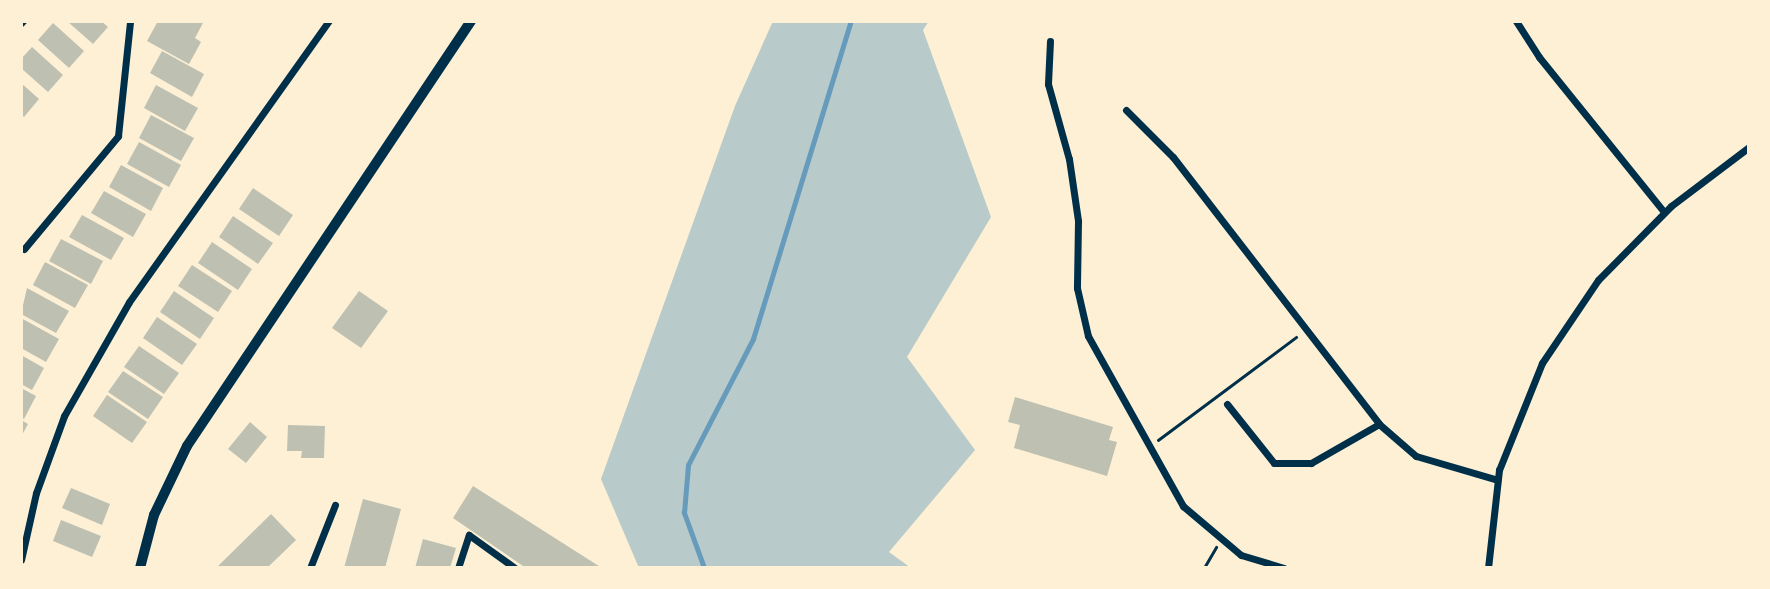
<!DOCTYPE html>
<style>
body{margin:0}
#map{position:relative;width:1770px;height:589px;overflow:hidden;background:#fdf0d5;font-family:"Noto Sans",sans-serif}
div>[style]{position:absolute}
[style*='--x']{left:calc(var(--x)*1px);top:calc(var(--y)*1px);width:calc(var(--w)*1px);rotate:calc(var(--a)*1deg)}
.green>*{inset:0;background:#b9caca}
.stream>*{height:4.5px;margin:-2.25px;padding:0 2.25px;transform-origin:2.25px;border-radius:2.25px;background:#669bbc}
.building>*{inset:0;background:#bec0b2}
.path>*{height:2.5px;margin:-1.25px;padding:0 1.25px;transform-origin:1.25px;border-radius:1.25px;background:#003049}
.minor>*{height:7px;margin:-3.5px;padding:0 3.5px;transform-origin:3.5px;border-radius:3.5px;background:#003049}
.tertiary>*{height:10px;margin:-5px;padding:0 5px;transform-origin:5px;border-radius:5px;background:#003049}
span{translate:-50% -50%;white-space:nowrap;text-align:center;line-height:1.15;-webkit-text-stroke:5px #fdf0d5;paint-order:stroke}
.frame{position:absolute;inset:0;border:23px solid #fdf0d5;pointer-events:none}
</style>
<div id="map">
<div class="green">
<i style="clip-path:polygon(773px 21px,929px 21px,923px 30px,991px 217px,907px 357px,975px 450px,889px 552px,911px 568px,639px 568px,601px 479px,735px 106px)"></i>
</div>
<div class="stream">
<i style="--x:704;--y:568;--w:59;--a:-110"></i>
<i style="--x:684;--y:513;--w:48;--a:-85.2"></i>
<i style="--x:688;--y:465;--w:142;--a:-62.7"></i>
<i style="--x:753;--y:339;--w:333;--a:-72.9"></i>
</div>
<div class="building">
<i style="clip-path:polygon(67px 21px,101px 21px,108px 27px,93px 44px)"></i>
<i style="clip-path:polygon(158px 21px,204px 21px,195px 38px,201px 42px,189px 64px,147px 41px)"></i>
<i style="clip-path:polygon(53px 23px,84px 51px,69px 68px,38px 40px)"></i>
<i style="clip-path:polygon(32px 47px,63px 75px,48px 92px,21px 68px,21px 59px)"></i>
<i style="clip-path:polygon(162px 51px,204px 74px,192px 97px,150px 73px)"></i>
<i style="clip-path:polygon(21px 83px,39px 99px,24px 117px,21px 114px)"></i>
<i style="clip-path:polygon(156px 85px,198px 108px,185px 131px,144px 108px)"></i>
<i style="clip-path:polygon(151px 115px,194px 138px,181px 161px,139px 138px)"></i>
<i style="clip-path:polygon(139px 142px,181px 165px,169px 187px,127px 164px)"></i>
<i style="clip-path:polygon(121px 165px,163px 188px,151px 211px,109px 187px)"></i>
<i style="clip-path:polygon(253px 188px,293px 215px,279px 236px,239px 209px)"></i>
<i style="clip-path:polygon(104px 191px,146px 214px,133px 237px,91px 213px)"></i>
<i style="clip-path:polygon(82px 215px,124px 238px,111px 260px,69px 237px)"></i>
<i style="clip-path:polygon(233px 216px,273px 243px,258px 264px,219px 237px)"></i>
<i style="clip-path:polygon(61px 239px,103px 261px,91px 284px,49px 261px)"></i>
<i style="clip-path:polygon(212px 242px,252px 269px,238px 290px,198px 263px)"></i>
<i style="clip-path:polygon(45px 262px,88px 285px,75px 308px,33px 285px)"></i>
<i style="clip-path:polygon(192px 265px,232px 291px,218px 312px,178px 286px)"></i>
<i style="clip-path:polygon(27px 288px,69px 311px,56px 333px,21px 314px)"></i>
<i style="clip-path:polygon(174px 291px,214px 318px,200px 339px,160px 312px)"></i>
<i style="clip-path:polygon(359px 291px,388px 311px,361px 348px,332px 328px)"></i>
<i style="clip-path:polygon(157px 317px,197px 344px,182px 365px,143px 338px)"></i>
<i style="clip-path:polygon(21px 318px,59px 339px,46px 362px,21px 348px)"></i>
<i style="clip-path:polygon(139px 346px,179px 373px,164px 394px,124px 367px)"></i>
<i style="clip-path:polygon(21px 355px,44px 368px,32px 390px,21px 384px)"></i>
<i style="clip-path:polygon(123px 371px,163px 397px,148px 419px,108px 392px)"></i>
<i style="clip-path:polygon(21px 388px,36px 396px,24px 419px,21px 417px)"></i>
<i style="clip-path:polygon(107px 395px,147px 422px,132px 443px,93px 416px)"></i>
<i style="clip-path:polygon(1015px 397px,1113px 427px,1109px 440px,1117px 442px,1107px 476px,1014px 448px,1020px 425px,1008px 422px)"></i>
<i style="clip-path:polygon(21px 420px,28px 424px,21px 437px)"></i>
<i style="clip-path:polygon(250px 422px,267px 437px,246px 463px,228px 449px)"></i>
<i style="clip-path:polygon(288px 425px,325px 426px,324px 458px,301px 458px,302px 451px,287px 451px)"></i>
<i style="clip-path:polygon(473px 486px,602px 568px,526px 568px,453px 518px)"></i>
<i style="clip-path:polygon(71px 488px,110px 504px,102px 525px,62px 508px)"></i>
<i style="clip-path:polygon(363px 499px,401px 509px,385px 568px,344px 568px)"></i>
<i style="clip-path:polygon(271px 514px,296px 540px,267px 568px,216px 568px)"></i>
<i style="clip-path:polygon(61px 520px,101px 536px,92px 557px,53px 541px)"></i>
<i style="clip-path:polygon(423px 539px,456px 548px,450px 568px,415px 568px)"></i>
</div>
<div class="path">
<i style="--x:1158;--y:440;--w:172;--a:-36.7"></i>
<i style="--x:1204;--y:568;--w:24;--a:-60"></i>
</div>
<div class="minor">
<i style="--x:1516;--y:21;--w:43;--a:57.4"></i>
<i style="--x:1539;--y:57;--w:199;--a:51.1"></i>
<i style="--x:21;--y:23;--w:3;--a:-45"></i>
<i style="--x:1050;--y:41;--w:43;--a:92.7"></i>
<i style="--x:1048;--y:84;--w:78;--a:74.4"></i>
<i style="--x:1069;--y:159;--w:63;--a:81.7"></i>
<i style="--x:1078;--y:221;--w:67;--a:90.9"></i>
<i style="--x:1077;--y:288;--w:49;--a:77.1"></i>
<i style="--x:1088;--y:336;--w:195;--a:60.8"></i>
<i style="--x:1183;--y:506;--w:76;--a:40.2"></i>
<i style="--x:1241;--y:555;--w:45;--a:16.8"></i>
<i style="--x:1126;--y:110;--w:66;--a:45"></i>
<i style="--x:1173;--y:157;--w:337;--a:52.3"></i>
<i style="--x:1379;--y:424;--w:49;--a:40.9"></i>
<i style="--x:1416;--y:456;--w:85;--a:16.3"></i>
<i style="--x:24;--y:249;--w:147;--a:-50.2"></i>
<i style="--x:118;--y:136;--w:116;--a:-84"></i>
<i style="--x:1227;--y:404;--w:75;--a:51.5"></i>
<i style="--x:1274;--y:463;--w:37;--a:0"></i>
<i style="--x:1311;--y:463;--w:78;--a:-29.8"></i>
<i style="--x:21;--y:560;--w:69;--a:-77.4"></i>
<i style="--x:36;--y:493;--w:82;--a:-70"></i>
<i style="--x:64;--y:416;--w:131;--a:-60.3"></i>
<i style="--x:129;--y:302;--w:345;--a:-54.6"></i>
<i style="--x:310;--y:568;--w:68;--a:-68.4"></i>
<i style="--x:458;--y:568;--w:35;--a:-72"></i>
<i style="--x:469;--y:535;--w:57;--a:35.7"></i>
<i style="--x:1488;--y:568;--w:99;--a:-83.6"></i>
<i style="--x:1499;--y:470;--w:115;--a:-68.1"></i>
<i style="--x:1542;--y:363;--w:100;--a:-56"></i>
<i style="--x:1598;--y:280;--w:104;--a:-45.4"></i>
<i style="--x:1671;--y:206;--w:98;--a:-37.1"></i>
</div>
<div class="tertiary">
<i style="--x:140;--y:568;--w:55;--a:-75.2"></i>
<i style="--x:154;--y:515;--w:76;--a:-64.4"></i>
<i style="--x:187;--y:446;--w:511;--a:-56.25"></i>
</div>
<div class="frame"></div>
</div>
